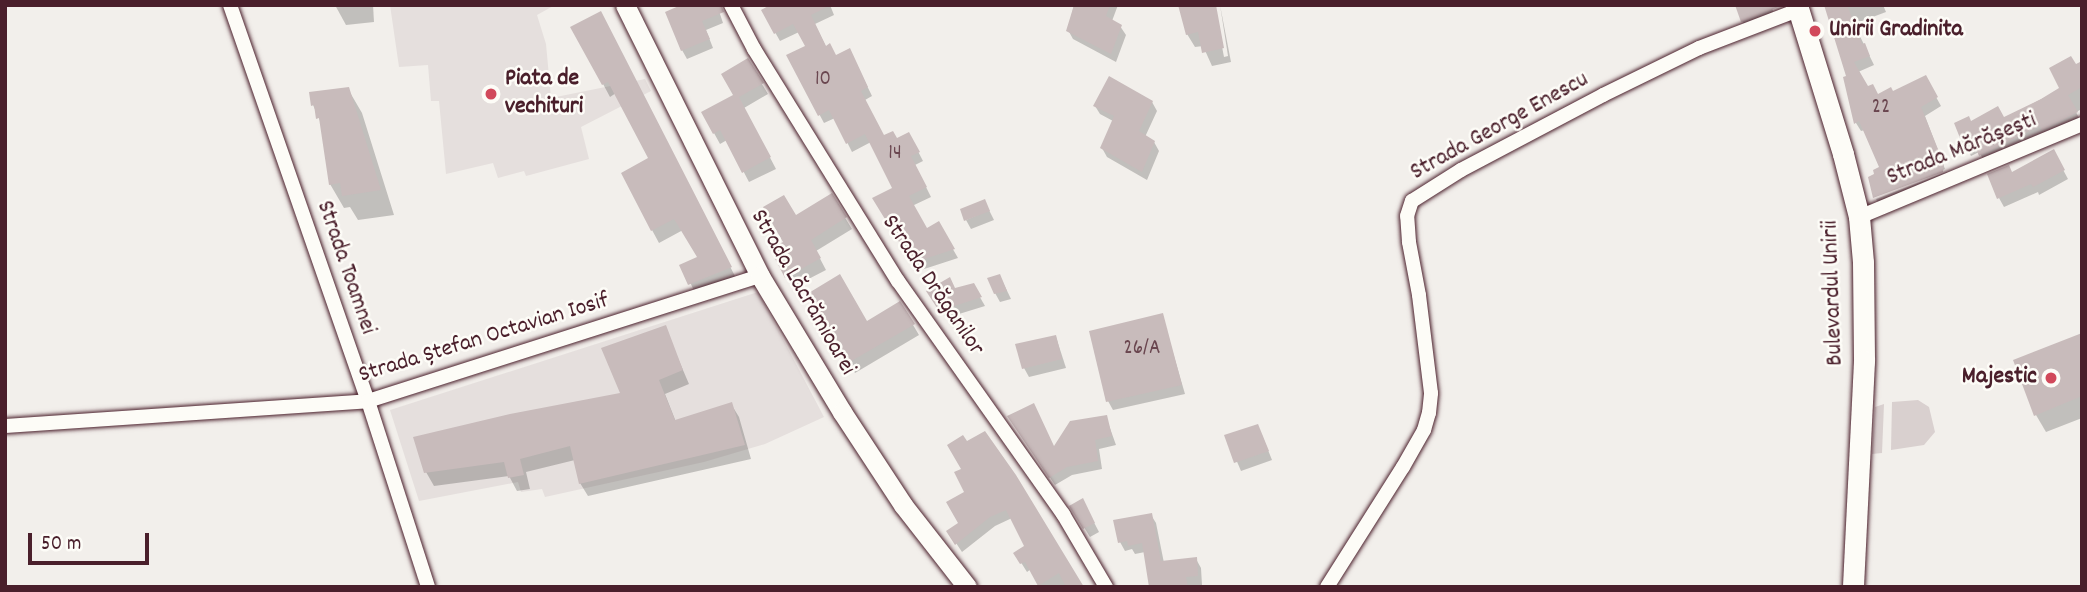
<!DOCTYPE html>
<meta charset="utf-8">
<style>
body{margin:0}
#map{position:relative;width:2087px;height:592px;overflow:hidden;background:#f2efeb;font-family:Dekko,sans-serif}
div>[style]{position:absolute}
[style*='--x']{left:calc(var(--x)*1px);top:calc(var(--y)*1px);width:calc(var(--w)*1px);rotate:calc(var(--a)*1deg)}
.built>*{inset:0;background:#e5dfdd}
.green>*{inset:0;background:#d9d0cf}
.shadow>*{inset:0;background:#0003}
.building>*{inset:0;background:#c8bbbb}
.roads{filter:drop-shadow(0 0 2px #4a1f2b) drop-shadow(0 0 2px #4a1f2b)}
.street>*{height:14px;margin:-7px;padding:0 7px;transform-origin:7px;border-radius:7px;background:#fdfcf7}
.secondary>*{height:19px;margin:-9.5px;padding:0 9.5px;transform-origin:9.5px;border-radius:9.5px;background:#fdfcf7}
.primary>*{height:21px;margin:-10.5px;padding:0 10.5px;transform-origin:10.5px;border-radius:10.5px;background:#fdfcf7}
.dots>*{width:19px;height:19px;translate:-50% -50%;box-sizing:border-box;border:4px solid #fdfcf7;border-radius:50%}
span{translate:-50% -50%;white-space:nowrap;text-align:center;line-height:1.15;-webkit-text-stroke:5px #fdfcf7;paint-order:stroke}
.number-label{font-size:21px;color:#6a464f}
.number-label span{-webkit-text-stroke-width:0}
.poi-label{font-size:24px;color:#4a1f2b;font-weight:700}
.left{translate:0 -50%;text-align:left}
.right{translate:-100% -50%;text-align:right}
.street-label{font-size:24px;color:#4a1f2b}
.frame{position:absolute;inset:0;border:7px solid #4a1f2b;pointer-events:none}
.scale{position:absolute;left:28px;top:533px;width:121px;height:32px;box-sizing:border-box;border:4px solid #4a1f2b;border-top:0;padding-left:9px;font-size:21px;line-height:24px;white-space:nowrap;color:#4a1f2b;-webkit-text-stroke:5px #fdfcf7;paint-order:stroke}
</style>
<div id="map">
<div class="built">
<i style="clip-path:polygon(390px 5px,555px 5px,537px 15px,546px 44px,551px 98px,645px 79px,651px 91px,581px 127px,589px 159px,526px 176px,524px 171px,498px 178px,493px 163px,446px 174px,439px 101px,431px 101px,428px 65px,399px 67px)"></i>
<i style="clip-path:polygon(758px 292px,824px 417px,765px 444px,704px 462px,545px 497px,542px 489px,521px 492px,518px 482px,419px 501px,390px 410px)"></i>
</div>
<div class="green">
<i style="clip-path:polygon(1918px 400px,1929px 407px,1935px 432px,1924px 445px,1891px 450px,1892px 402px)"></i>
<i style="clip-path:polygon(1884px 404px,1882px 453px,1872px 454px,1875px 407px)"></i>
</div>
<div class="shadow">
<i style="clip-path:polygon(335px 5px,373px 5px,374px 22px,346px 25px)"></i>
<i style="clip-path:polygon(686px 5px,717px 5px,723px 23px,706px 30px,713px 48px,687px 59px,682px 50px)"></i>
<i style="clip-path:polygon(830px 5px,834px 15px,815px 24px,826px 47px,836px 57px,854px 59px,872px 96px,865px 100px,884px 137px,897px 140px,909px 134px,923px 161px,915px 165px,931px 197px,912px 206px,926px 230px,939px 225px,958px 258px,918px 271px,875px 199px,894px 188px,871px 142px,852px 152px,835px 118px,824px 123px,788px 56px,807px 47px,799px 32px,780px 41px,763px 11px)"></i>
<i style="clip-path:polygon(1074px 5px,1118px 5px,1112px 21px,1120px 26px,1126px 35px,1116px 62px,1073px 39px,1068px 30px)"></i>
<i style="clip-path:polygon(1214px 5px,1224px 57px,1228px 56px,1220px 5px,1231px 62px,1212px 66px,1203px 46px,1195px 47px,1187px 34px)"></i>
<i style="clip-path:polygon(1771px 5px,1775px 17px,1747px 30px,1742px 21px)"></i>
<i style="clip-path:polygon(1826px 5px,1883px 5px,1886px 12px,1854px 24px,1874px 65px,1858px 72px,1867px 89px,1878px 96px,1892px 93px,1925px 77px,1941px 106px,1925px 116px,1945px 169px,1875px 196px,1881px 168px,1865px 130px,1861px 131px,1856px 123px,1845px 78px,1848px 77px)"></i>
<i style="clip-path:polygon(607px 26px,737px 280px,697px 297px,682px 265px,699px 258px,683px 230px,659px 243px,652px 230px,624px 174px,651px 159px,616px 93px,610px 97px,573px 28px)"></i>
<i style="clip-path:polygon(748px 61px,768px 94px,744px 108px,776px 169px,749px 182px,727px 140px,720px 144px,703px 113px,735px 96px)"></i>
<i style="clip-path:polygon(2075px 66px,2082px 67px,2082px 109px,2076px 112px,2081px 122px,1986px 164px,1979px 152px,1971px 156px,1966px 147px,1971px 123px,2003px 119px,2061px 89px)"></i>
<i style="clip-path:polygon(348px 89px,362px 113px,394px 215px,358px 220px,350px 207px,344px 208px,330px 184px,322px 125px,313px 105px)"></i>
<i style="clip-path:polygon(1152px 102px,1157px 111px,1145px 137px,1154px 142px,1159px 151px,1147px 180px,1107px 157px,1102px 148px,1113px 121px,1100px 114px,1095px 106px)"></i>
<i style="clip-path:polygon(2053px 151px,2068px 179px,2039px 195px,2038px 192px,2004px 207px,1999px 198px,2012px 174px)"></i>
<i style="clip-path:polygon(1947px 172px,1948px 175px,1880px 206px,1876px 199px)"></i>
<i style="clip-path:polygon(831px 195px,852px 229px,816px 251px,826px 270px,793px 287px,772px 250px,785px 243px,795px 218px)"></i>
<i style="clip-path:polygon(989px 210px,994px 220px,971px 229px,966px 220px)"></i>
<i style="clip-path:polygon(1000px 276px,1011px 299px,1000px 302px,995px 293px)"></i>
<i style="clip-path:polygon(973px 285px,985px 306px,946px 318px,933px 300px)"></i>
<i style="clip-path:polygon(809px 294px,866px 323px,900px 303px,919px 335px,855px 373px)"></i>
<i style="clip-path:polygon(1162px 315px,1185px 394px,1113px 410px,1108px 401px)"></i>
<i style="clip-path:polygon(665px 328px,689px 384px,665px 394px,676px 422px,731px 404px,739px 417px,751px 459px,588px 496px,580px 483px,575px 460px,526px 472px,530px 489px,517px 491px,509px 476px,434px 486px,426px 472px,622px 395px)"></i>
<i style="clip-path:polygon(1056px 337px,1066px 368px,1029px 377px,1024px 368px)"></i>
<i style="clip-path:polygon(2082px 338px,2082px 418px,2046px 432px,2036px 415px)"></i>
<i style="clip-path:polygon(1106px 417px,1116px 445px,1099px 449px,1102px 469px,1072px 475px,1055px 485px,1015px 425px,1054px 448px)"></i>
<i style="clip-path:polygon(1262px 435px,1272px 460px,1241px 471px,1226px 436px)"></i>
<i style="clip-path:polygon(949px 446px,1082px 587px,1041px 587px,1031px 569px,1027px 572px,1015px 553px,1026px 546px,1012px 518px,995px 526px,962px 552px,954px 540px,967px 493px,963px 470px)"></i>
<i style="clip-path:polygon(1071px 506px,1087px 509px,1099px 532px,1090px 537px)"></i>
<i style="clip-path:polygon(1151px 515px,1156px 523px,1164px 563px,1196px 559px,1201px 568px,1202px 585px,1151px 587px,1145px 552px,1135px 554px,1132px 549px,1125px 551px,1120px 542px)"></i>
</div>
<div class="building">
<i style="clip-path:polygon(681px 5px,721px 5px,724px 12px,702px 21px,710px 39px,681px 51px,665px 12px)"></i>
<i style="clip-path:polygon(770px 5px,831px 5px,811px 15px,826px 46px,830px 43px,836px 55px,850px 48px,868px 87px,861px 91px,884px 135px,893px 131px,897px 138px,909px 132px,920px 152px,911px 156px,927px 187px,909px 196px,927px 228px,939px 221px,955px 249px,912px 263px,872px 198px,892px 188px,865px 134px,846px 144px,829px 110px,818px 116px,786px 55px,805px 46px,793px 24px,774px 34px,761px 10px)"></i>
<i style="clip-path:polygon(1074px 5px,1110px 5px,1106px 16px,1122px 25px,1111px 54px,1066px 31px)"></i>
<i style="clip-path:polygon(1178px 5px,1216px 5px,1224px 48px,1202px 53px,1198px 32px,1186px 35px)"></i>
<i style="clip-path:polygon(1735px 5px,1783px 5px,1741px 22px)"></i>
<i style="clip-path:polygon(1824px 5px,1847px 5px,1862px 44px,1865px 43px,1870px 56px,1854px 62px,1868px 86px,1873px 84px,1878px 94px,1891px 87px,1893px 91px,1926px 75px,1938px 97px,1921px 107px,1944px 164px,1943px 172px,1873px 198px,1868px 177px,1874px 174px,1873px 170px,1879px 167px,1859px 121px,1854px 124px,1843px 77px,1846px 76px)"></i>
<i style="clip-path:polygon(601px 11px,732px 267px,688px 285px,679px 265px,697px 257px,674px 219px,651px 231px,621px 173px,648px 158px,608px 82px,602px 85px,570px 27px)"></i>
<i style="clip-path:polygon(2071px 56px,2076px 64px,2082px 61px,2082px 87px,2068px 95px,2078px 112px,2042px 130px,2040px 126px,1979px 156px,1974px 144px,1964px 148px,1954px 123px,1969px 116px,1971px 121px,1998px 106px,2004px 117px,2041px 99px,2059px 88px,2049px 68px)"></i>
<i style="clip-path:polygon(748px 58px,764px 83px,739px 97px,771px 157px,742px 173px,720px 130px,713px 134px,701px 112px,733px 95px,721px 74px)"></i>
<i style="clip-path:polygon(1109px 76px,1153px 101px,1139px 131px,1155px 141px,1142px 172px,1100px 148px,1114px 116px,1093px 106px)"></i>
<i style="clip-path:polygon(349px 87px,381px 190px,342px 196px,340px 183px,329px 185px,319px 118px,316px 119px,314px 105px,311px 106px,309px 92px)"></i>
<i style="clip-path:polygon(2054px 149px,2065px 170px,2033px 187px,2031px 184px,1997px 199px,1987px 174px,2009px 165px,2012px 172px)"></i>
<i style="clip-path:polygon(832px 193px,847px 217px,811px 240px,821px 258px,785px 278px,770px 249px,783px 242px,763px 207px,784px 195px,796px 215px)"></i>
<i style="clip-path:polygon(985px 199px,990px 211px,964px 221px,960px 209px)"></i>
<i style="clip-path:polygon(840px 274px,867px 321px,900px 301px,915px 324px,848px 363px,807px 294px)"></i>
<i style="clip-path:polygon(1000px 274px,1007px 291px,994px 294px,987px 278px)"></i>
<i style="clip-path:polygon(950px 277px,955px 288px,974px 283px,982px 297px,939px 311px,926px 291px)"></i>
<i style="clip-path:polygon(1163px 313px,1182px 385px,1106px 402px,1089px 331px)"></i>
<i style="clip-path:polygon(666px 325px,683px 370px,659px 380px,675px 420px,732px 402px,745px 445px,579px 484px,570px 446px,520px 459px,524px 475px,508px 478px,504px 462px,424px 473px,413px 437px,510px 414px,620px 393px,601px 348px)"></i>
<i style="clip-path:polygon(2082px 333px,2082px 396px,2034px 416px,2013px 360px)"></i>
<i style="clip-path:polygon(1056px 335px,1062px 359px,1022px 369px,1015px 344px)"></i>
<i style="clip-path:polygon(1034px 403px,1054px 446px,1070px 421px,1107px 415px,1112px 436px,1095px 440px,1098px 461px,1067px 467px,1049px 478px,1007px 416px)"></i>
<i style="clip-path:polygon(1258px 424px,1269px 451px,1234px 463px,1224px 435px)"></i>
<i style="clip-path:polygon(985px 431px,1016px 475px,1084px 587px,1066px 587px,1059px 573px,1038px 586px,1025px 562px,1020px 564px,1013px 553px,1024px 546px,1006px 510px,990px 517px,955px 545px,946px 531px,958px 523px,946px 502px,964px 492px,954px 472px,961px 469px,947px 445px,963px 435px,967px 441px)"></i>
<i style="clip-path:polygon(1083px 498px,1095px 523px,1083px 529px,1069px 506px)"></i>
<i style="clip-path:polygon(1152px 513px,1161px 561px,1197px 557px,1198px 576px,1186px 577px,1188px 587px,1149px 587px,1142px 543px,1128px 546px,1127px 541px,1118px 543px,1113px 520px)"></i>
</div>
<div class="roads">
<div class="street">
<i style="--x:230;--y:5;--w:419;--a:70.8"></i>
<i style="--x:368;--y:401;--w:195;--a:72.1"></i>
<i style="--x:731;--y:5;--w:50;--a:62.4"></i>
<i style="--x:754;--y:49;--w:273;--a:58.2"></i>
<i style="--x:898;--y:281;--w:286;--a:54.7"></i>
<i style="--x:1063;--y:514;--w:85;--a:59.5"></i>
<i style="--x:1859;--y:217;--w:242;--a:-22.6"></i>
<i style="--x:5;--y:426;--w:364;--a:-3.9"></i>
<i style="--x:368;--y:401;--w:411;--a:-17.7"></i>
<i style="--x:1327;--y:587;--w:142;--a:-57.7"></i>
<i style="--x:1403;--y:467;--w:43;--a:-60.4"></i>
<i style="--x:1424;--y:430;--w:18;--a:-74"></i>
<i style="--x:1429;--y:413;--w:20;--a:-84"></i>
<i style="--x:1431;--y:393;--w:99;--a:-97"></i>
<i style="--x:1419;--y:295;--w:54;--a:-100.7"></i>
<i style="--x:1409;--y:242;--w:26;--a:-94"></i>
<i style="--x:1407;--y:216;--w:16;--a:-72"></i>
<i style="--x:1412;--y:201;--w:58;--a:-32.3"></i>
<i style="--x:1461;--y:170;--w:161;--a:-27.8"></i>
<i style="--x:1603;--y:95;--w:107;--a:-26.1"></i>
<i style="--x:1699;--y:48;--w:106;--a:-21"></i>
</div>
<div class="secondary">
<i style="--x:625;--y:5;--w:303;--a:63.5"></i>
<i style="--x:760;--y:276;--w:159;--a:58.9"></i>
<i style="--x:842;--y:412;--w:111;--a:56.7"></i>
<i style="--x:903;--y:505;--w:104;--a:52"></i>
</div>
<div class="primary">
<i style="--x:1797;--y:5;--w:156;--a:72.8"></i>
<i style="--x:1843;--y:154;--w:65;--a:75.7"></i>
<i style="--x:1859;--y:217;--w:45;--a:84.9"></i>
<i style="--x:1863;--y:262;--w:99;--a:89.4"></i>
<i style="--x:1864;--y:361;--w:226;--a:92.8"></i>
</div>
</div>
<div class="dots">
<i style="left:1815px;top:31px;background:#d1495b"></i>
<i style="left:491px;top:94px;background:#d1495b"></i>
<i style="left:2051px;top:378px;background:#d1495b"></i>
</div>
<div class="number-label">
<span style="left:823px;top:80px">10</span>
<span style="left:1881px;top:108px">22</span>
<span style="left:895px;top:154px">14</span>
<span style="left:1142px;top:349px">26/A</span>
</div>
<div class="poi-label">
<span class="left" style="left:1829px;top:31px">Unirii Gradinita</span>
<span class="left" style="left:505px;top:94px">Piata de<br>vechituri</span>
<span class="right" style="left:2037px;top:378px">Majestic</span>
</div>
<div class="street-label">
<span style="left:1500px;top:127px;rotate:-29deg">Strada George Enescu</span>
<span style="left:1962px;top:150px;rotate:-22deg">Strada Mărășești</span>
<span style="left:345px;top:268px;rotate:71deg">Strada Toamnei</span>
<span style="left:932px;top:286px;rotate:56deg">Strada Drăganilor</span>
<span style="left:802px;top:293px;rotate:60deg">Strada Lăcrămioarei</span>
<span style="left:1834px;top:293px;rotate:-92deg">Bulevardul Unirii</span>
<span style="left:484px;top:339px;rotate:-17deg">Strada Ștefan Octavian Iosif</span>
</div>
<div class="frame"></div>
<div class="scale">50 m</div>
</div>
